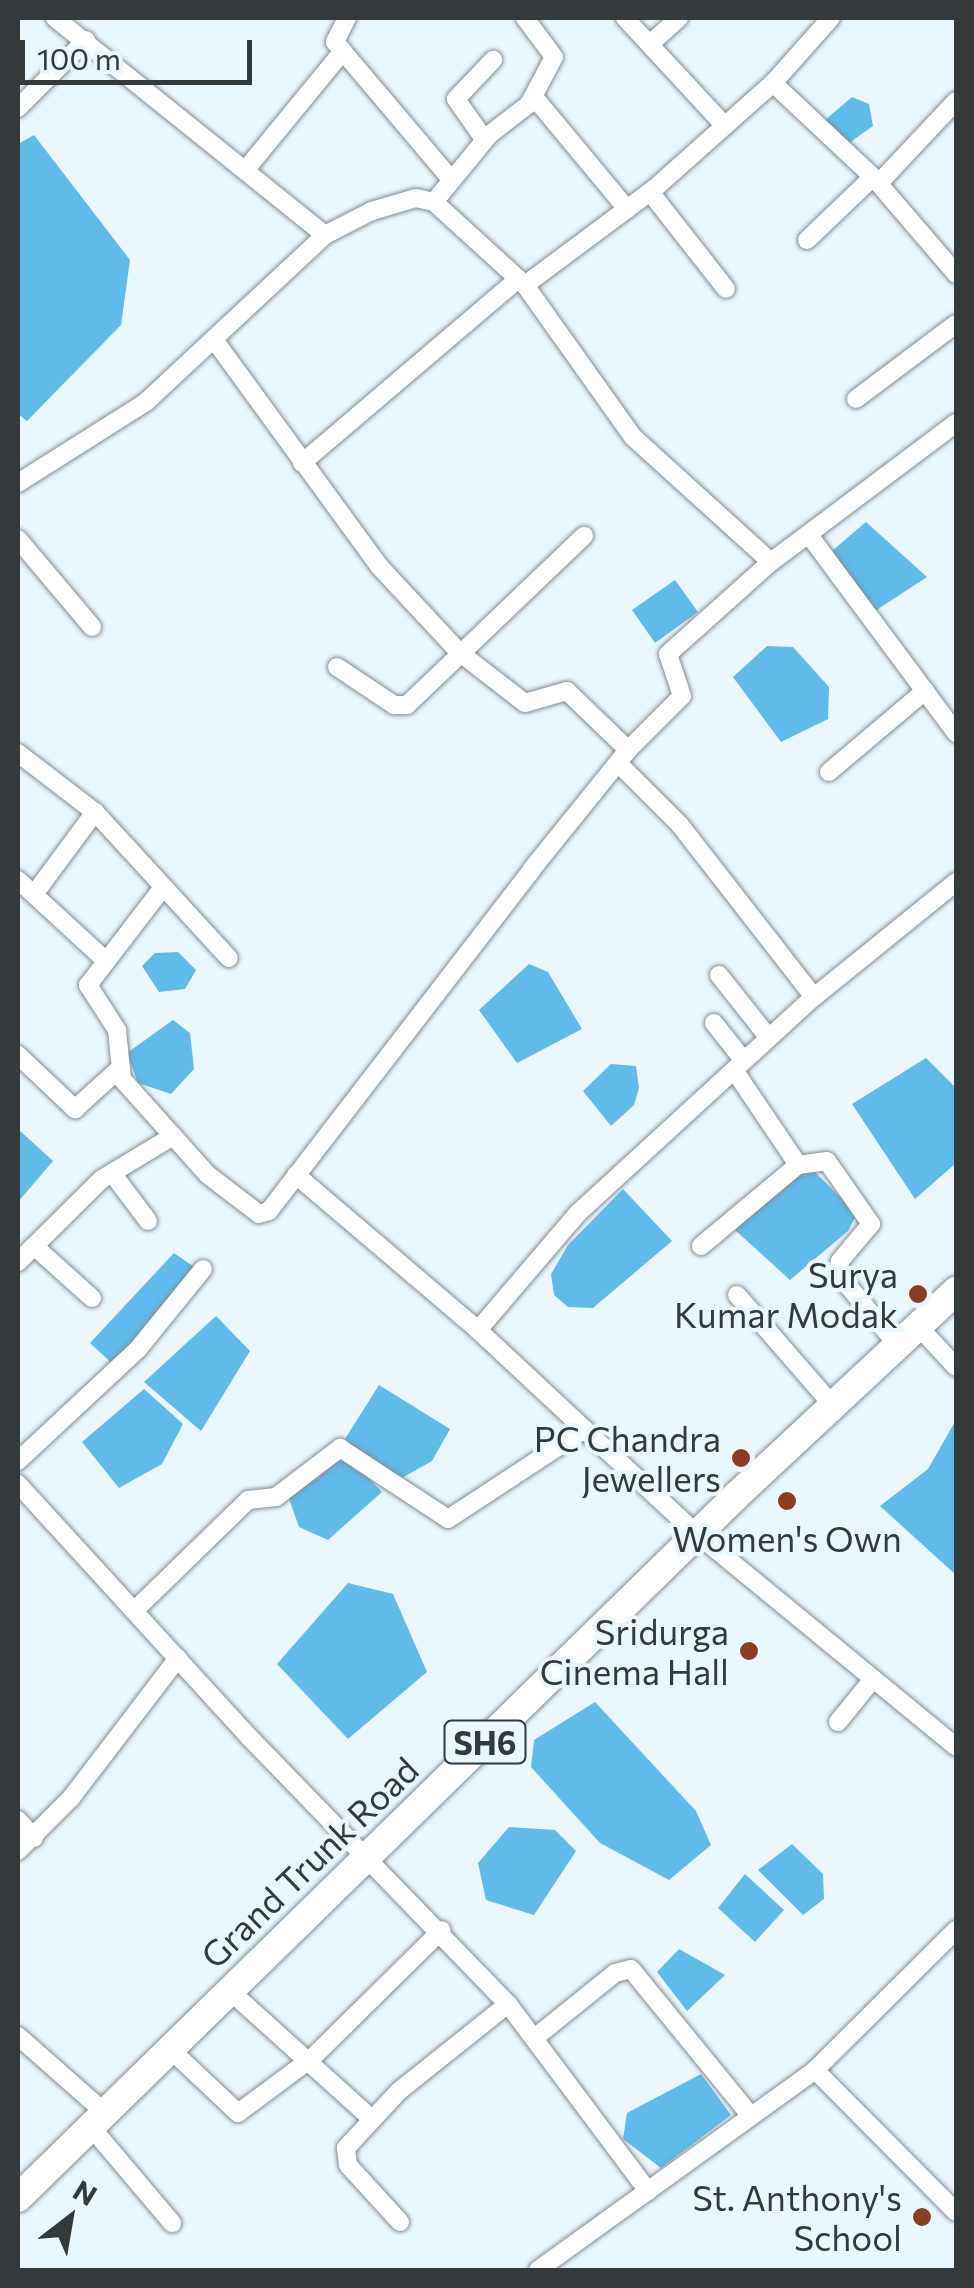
<!DOCTYPE html>
<style>
body{margin:0}
#map{position:relative;width:974px;height:2288px;overflow:hidden;background:#ebf7ff;font-family:Commissioner,sans-serif}
div>[style]{position:absolute}
[style*='--x']{left:calc(var(--x)*1px);top:calc(var(--y)*1px);width:calc(var(--w)*1px);rotate:calc(var(--a)*1deg)}
.water>*{inset:0;background:#60baea}
.roads{filter:drop-shadow(0 0 2px #808c93) drop-shadow(0 0 2px #808c93)}
.street>*{height:18px;margin:-9px;padding:0 9px;transform-origin:9px;border-radius:9px;background:#fff}
.primary>*{height:28px;margin:-14px;padding:0 14px;transform-origin:14px;border-radius:14px;background:#fff}
.dots>*{width:28px;height:28px;translate:-50% -50%;box-sizing:border-box;border:5px solid #ebf7ff;border-radius:50%}
span{translate:-50% -50%;white-space:nowrap;text-align:center;line-height:1.15;-webkit-text-stroke:8px #ebf7ff;paint-order:stroke}
.shield-label span{padding:2px 8px;background:#ebf7ff;border:2px solid;border-radius:8px;-webkit-text-stroke-width:0}
.shield-label{font-size:32px;color:#34393c;font-weight:700}
.poi-label{font-size:35px;color:#34393c}
.right{translate:-100% -50%;text-align:right}
.street-label{font-size:35px;color:#34393c}
.frame{position:absolute;inset:0;border:20px solid #34393c;pointer-events:none}
.north{position:absolute;left:20px;top:2168px;width:100px;height:100px;-webkit-text-stroke:8px #ebf7ff;paint-order:stroke;rotate:31deg;font-size:28px;font-weight:700;line-height:40px;text-align:center;color:#34393c}
.north::after{content:'';display:block;margin:auto;width:35px;height:45px;background:#34393c;clip-path:polygon(50% 0,100% 100%,50% 72%,0 100%)}
.scale{position:absolute;left:20px;top:40px;width:232px;height:45px;box-sizing:border-box;border:5px solid #34393c;border-top:0;padding-left:12px;font-size:30px;line-height:35px;white-space:nowrap;color:#34393c;-webkit-text-stroke:8px #ebf7ff;paint-order:stroke}
</style>
<div id="map">
<div class="water">
<i style="clip-path:polygon(852px 97px,869px 104px,873px 126px,845px 146px,824px 121px)"></i>
<i style="clip-path:polygon(34px 135px,130px 260px,121px 325px,27px 421px,18px 414px,18px 144px)"></i>
<i style="clip-path:polygon(866px 522px,927px 577px,875px 611px,826px 556px)"></i>
<i style="clip-path:polygon(675px 580px,698px 612px,655px 643px,632px 610px)"></i>
<i style="clip-path:polygon(767px 646px,793px 647px,829px 687px,828px 719px,781px 742px,733px 677px)"></i>
<i style="clip-path:polygon(178px 952px,196px 970px,185px 989px,159px 992px,142px 966px,155px 953px)"></i>
<i style="clip-path:polygon(529px 964px,548px 972px,582px 1029px,517px 1063px,479px 1010px)"></i>
<i style="clip-path:polygon(173px 1020px,190px 1033px,194px 1069px,171px 1094px,138px 1083px,127px 1053px)"></i>
<i style="clip-path:polygon(926px 1058px,956px 1088px,956px 1163px,915px 1199px,852px 1104px)"></i>
<i style="clip-path:polygon(611px 1064px,636px 1066px,639px 1088px,634px 1105px,611px 1126px,583px 1091px)"></i>
<i style="clip-path:polygon(18px 1129px,53px 1161px,18px 1202px)"></i>
<i style="clip-path:polygon(808px 1165px,857px 1214px,848px 1231px,790px 1280px,735px 1230px)"></i>
<i style="clip-path:polygon(623px 1189px,672px 1241px,593px 1308px,568px 1307px,554px 1295px,551px 1274px,568px 1245px)"></i>
<i style="clip-path:polygon(174px 1253px,197px 1269px,115px 1366px,90px 1343px)"></i>
<i style="clip-path:polygon(216px 1316px,250px 1351px,201px 1431px,144px 1382px)"></i>
<i style="clip-path:polygon(379px 1385px,450px 1429px,432px 1461px,393px 1483px,345px 1439px)"></i>
<i style="clip-path:polygon(144px 1389px,183px 1424px,162px 1464px,119px 1488px,82px 1442px)"></i>
<i style="clip-path:polygon(956px 1420px,956px 1575px,880px 1506px,928px 1469px)"></i>
<i style="clip-path:polygon(342px 1450px,382px 1492px,328px 1540px,299px 1527px,287px 1493px)"></i>
<i style="clip-path:polygon(348px 1583px,393px 1594px,427px 1672px,348px 1739px,277px 1664px)"></i>
<i style="clip-path:polygon(595px 1702px,696px 1811px,711px 1845px,669px 1880px,600px 1843px,531px 1767px,534px 1740px)"></i>
<i style="clip-path:polygon(509px 1827px,555px 1830px,576px 1851px,534px 1915px,486px 1900px,478px 1863px)"></i>
<i style="clip-path:polygon(792px 1844px,823px 1874px,824px 1899px,803px 1915px,758px 1870px)"></i>
<i style="clip-path:polygon(745px 1874px,784px 1910px,755px 1942px,718px 1908px)"></i>
<i style="clip-path:polygon(679px 1949px,725px 1975px,687px 2011px,657px 1972px)"></i>
<i style="clip-path:polygon(701px 2074px,731px 2115px,661px 2168px,623px 2139px,627px 2113px)"></i>
</div>
<div class="roads">
<div class="street">
<i style="--x:55;--y:18;--w:346;--a:38.8"></i>
<i style="--x:347;--y:18;--w:27;--a:117"></i>
<i style="--x:335;--y:42;--w:177;--a:49.8"></i>
<i style="--x:625;--y:18;--w:147;--a:47.2"></i>
<i style="--x:650;--y:44;--w:39;--a:-42"></i>
<i style="--x:773;--y:83;--w:137;--a:43.2"></i>
<i style="--x:873;--y:177;--w:128;--a:49.4"></i>
<i style="--x:534;--y:97;--w:146;--a:50.3"></i>
<i style="--x:18;--y:108;--w:96;--a:-45"></i>
<i style="--x:484;--y:139;--w:49;--a:-125"></i>
<i style="--x:456;--y:99;--w:54;--a:-46.5"></i>
<i style="--x:247;--y:168;--w:151;--a:-50.6"></i>
<i style="--x:879;--y:183;--w:112;--a:-46.8"></i>
<i style="--x:650;--y:192;--w:123;--a:51.9"></i>
<i style="--x:434;--y:202;--w:87;--a:-50.6"></i>
<i style="--x:489;--y:135;--w:51;--a:-37.8"></i>
<i style="--x:529;--y:104;--w:53;--a:-62"></i>
<i style="--x:554;--y:57;--w:49;--a:-126.6"></i>
<i style="--x:807;--y:240;--w:91;--a:-43.7"></i>
<i style="--x:525;--y:285;--w:186;--a:54.6"></i>
<i style="--x:633;--y:437;--w:186;--a:42.2"></i>
<i style="--x:771;--y:562;--w:231;--a:-36.9"></i>
<i style="--x:215;--y:341;--w:278;--a:53.9"></i>
<i style="--x:379;--y:566;--w:117;--a:47.1"></i>
<i style="--x:459;--y:652;--w:83;--a:37.7"></i>
<i style="--x:525;--y:703;--w:44;--a:-15.9"></i>
<i style="--x:567;--y:691;--w:85;--a:44"></i>
<i style="--x:856;--y:399;--w:125;--a:-36.9"></i>
<i style="--x:302;--y:463;--w:284;--a:-40.4"></i>
<i style="--x:18;--y:483;--w:151;--a:-32.3"></i>
<i style="--x:146;--y:402;--w:245;--a:-43"></i>
<i style="--x:325;--y:235;--w:53;--a:-27.1"></i>
<i style="--x:372;--y:211;--w:46;--a:-16.5"></i>
<i style="--x:416;--y:198;--w:18;--a:13"></i>
<i style="--x:434;--y:202;--w:123;--a:42.4"></i>
<i style="--x:525;--y:285;--w:162;--a:-36.7"></i>
<i style="--x:655;--y:188;--w:158;--a:-41.7"></i>
<i style="--x:773;--y:83;--w:87;--a:-48.3"></i>
<i style="--x:809;--y:535;--w:247;--a:53.4"></i>
<i style="--x:18;--y:539;--w:115;--a:49.9"></i>
<i style="--x:337;--y:667;--w:69;--a:33.7"></i>
<i style="--x:394;--y:705;--w:13;--a:0"></i>
<i style="--x:407;--y:705;--w:245;--a:-43.7"></i>
<i style="--x:18;--y:753;--w:97;--a:37.5"></i>
<i style="--x:95;--y:812;--w:198;--a:47.5"></i>
<i style="--x:618;--y:763;--w:88;--a:45"></i>
<i style="--x:680;--y:825;--w:218;--a:52.1"></i>
<i style="--x:829;--y:772;--w:126;--a:-40.2"></i>
<i style="--x:18;--y:880;--w:117;--a:42.6"></i>
<i style="--x:161;--y:890;--w:120;--a:127.5"></i>
<i style="--x:88;--y:985;--w:54;--a:57.2"></i>
<i style="--x:117;--y:1030;--w:49;--a:84.2"></i>
<i style="--x:122;--y:1079;--w:76;--a:48.2"></i>
<i style="--x:35;--y:893;--w:101;--a:-53.5"></i>
<i style="--x:719;--y:975;--w:80;--a:51.6"></i>
<i style="--x:714;--y:1023;--w:48;--a:51.7"></i>
<i style="--x:18;--y:1055;--w:79;--a:43.5"></i>
<i style="--x:75;--y:1109;--w:59;--a:-42.3"></i>
<i style="--x:734;--y:1070;--w:115;--a:56"></i>
<i style="--x:112;--y:1173;--w:60;--a:53.1"></i>
<i style="--x:296;--y:1175;--w:239;--a:40.4"></i>
<i style="--x:478;--y:1330;--w:299;--a:43"></i>
<i style="--x:697;--y:1534;--w:335;--a:39.4"></i>
<i style="--x:34;--y:1246;--w:78;--a:41.9"></i>
<i style="--x:701;--y:1246;--w:126;--a:-39.9"></i>
<i style="--x:798;--y:1165;--w:29;--a:-8"></i>
<i style="--x:827;--y:1161;--w:77;--a:55.1"></i>
<i style="--x:871;--y:1224;--w:48;--a:130"></i>
<i style="--x:840;--y:1261;--w:13;--a:99"></i>
<i style="--x:838;--y:1274;--w:90;--a:50"></i>
<i style="--x:18;--y:1262;--w:118;--a:-44.7"></i>
<i style="--x:102;--y:1179;--w:83;--a:-31.2"></i>
<i style="--x:173;--y:1136;--w:52;--a:48.1"></i>
<i style="--x:208;--y:1175;--w:64;--a:37.4"></i>
<i style="--x:259;--y:1214;--w:10;--a:-17"></i>
<i style="--x:269;--y:1211;--w:431;--a:-52.4"></i>
<i style="--x:532;--y:869;--w:153;--a:-51.1"></i>
<i style="--x:628;--y:750;--w:76;--a:-45"></i>
<i style="--x:682;--y:696;--w:44;--a:-108.4"></i>
<i style="--x:668;--y:654;--w:138;--a:-41.8"></i>
<i style="--x:737;--y:1295;--w:147;--a:49.1"></i>
<i style="--x:917;--y:1325;--w:57;--a:47.1"></i>
<i style="--x:478;--y:1330;--w:154;--a:-49.5"></i>
<i style="--x:578;--y:1213;--w:320;--a:-42.5"></i>
<i style="--x:814;--y:997;--w:183;--a:-39"></i>
<i style="--x:18;--y:1461;--w:164;--a:-43"></i>
<i style="--x:138;--y:1349;--w:103;--a:-50.9"></i>
<i style="--x:18;--y:1484;--w:344;--a:47.6"></i>
<i style="--x:250;--y:1738;--w:371;--a:45.9"></i>
<i style="--x:508;--y:2004;--w:234;--a:53.2"></i>
<i style="--x:134;--y:1611;--w:159;--a:-44.2"></i>
<i style="--x:248;--y:1500;--w:28;--a:-6"></i>
<i style="--x:276;--y:1497;--w:81;--a:-37.4"></i>
<i style="--x:340;--y:1448;--w:129;--a:33.3"></i>
<i style="--x:448;--y:1519;--w:160;--a:-33.3"></i>
<i style="--x:838;--y:1722;--w:55;--a:-50.9"></i>
<i style="--x:18;--y:1820;--w:24;--a:48"></i>
<i style="--x:18;--y:1851;--w:75;--a:-45"></i>
<i style="--x:71;--y:1798;--w:176;--a:-52.6"></i>
<i style="--x:229;--y:1990;--w:193;--a:42.1"></i>
<i style="--x:18;--y:2036;--w:116;--a:41.5"></i>
<i style="--x:537;--y:2036;--w:100;--a:-38.9"></i>
<i style="--x:615;--y:1973;--w:16;--a:-14"></i>
<i style="--x:631;--y:1969;--w:190;--a:50.8"></i>
<i style="--x:169;--y:2048;--w:95;--a:43.3"></i>
<i style="--x:238;--y:2113;--w:92;--a:-36.6"></i>
<i style="--x:312;--y:2058;--w:182;--a:-44.6"></i>
<i style="--x:815;--y:2070;--w:200;--a:45.2"></i>
<i style="--x:91;--y:2127;--w:126;--a:49.8"></i>
<i style="--x:400;--y:2222;--w:77;--a:-132.4"></i>
<i style="--x:348;--y:2165;--w:17;--a:-97"></i>
<i style="--x:346;--y:2148;--w:78;--a:-47.1"></i>
<i style="--x:399;--y:2091;--w:139;--a:-38.6"></i>
<i style="--x:538;--y:2270;--w:342;--a:-35.8"></i>
<i style="--x:815;--y:2070;--w:199;--a:-44.8"></i>
</div>
<div class="primary">
<i style="--x:18;--y:2198;--w:1004;--a:-44.35"></i>
<i style="--x:736;--y:1496;--w:301;--a:-43"></i>
</div>
</div>
<div class="dots">
<i style="left:918px;top:1294px;background:#873e22"></i>
<i style="left:741px;top:1458px;background:#873e22"></i>
<i style="left:787px;top:1501px;background:#873e22"></i>
<i style="left:749px;top:1651px;background:#873e22"></i>
<i style="left:922px;top:2217px;background:#873e22"></i>
</div>
<div class="shield-label">
<span style="left:485px;top:1742px">SH6</span>
</div>
<div class="poi-label">
<span class="right" style="left:898px;top:1294px">Surya<br>Kumar Modak</span>
<span class="right" style="left:721px;top:1458px">PC Chandra<br>Jewellers</span>
<span style="left:787px;top:1538px">Women's Own</span>
<span class="right" style="left:729px;top:1651px">Sridurga<br>Cinema Hall</span>
<span class="right" style="left:902px;top:2217px">St. Anthony's<br>School</span>
</div>
<div class="street-label">
<span style="left:309px;top:1862px;rotate:-44deg">Grand Trunk Road</span>
</div>
<div class="frame"></div>
<div class="north">N</div>
<div class="scale">100 m</div>
</div>
